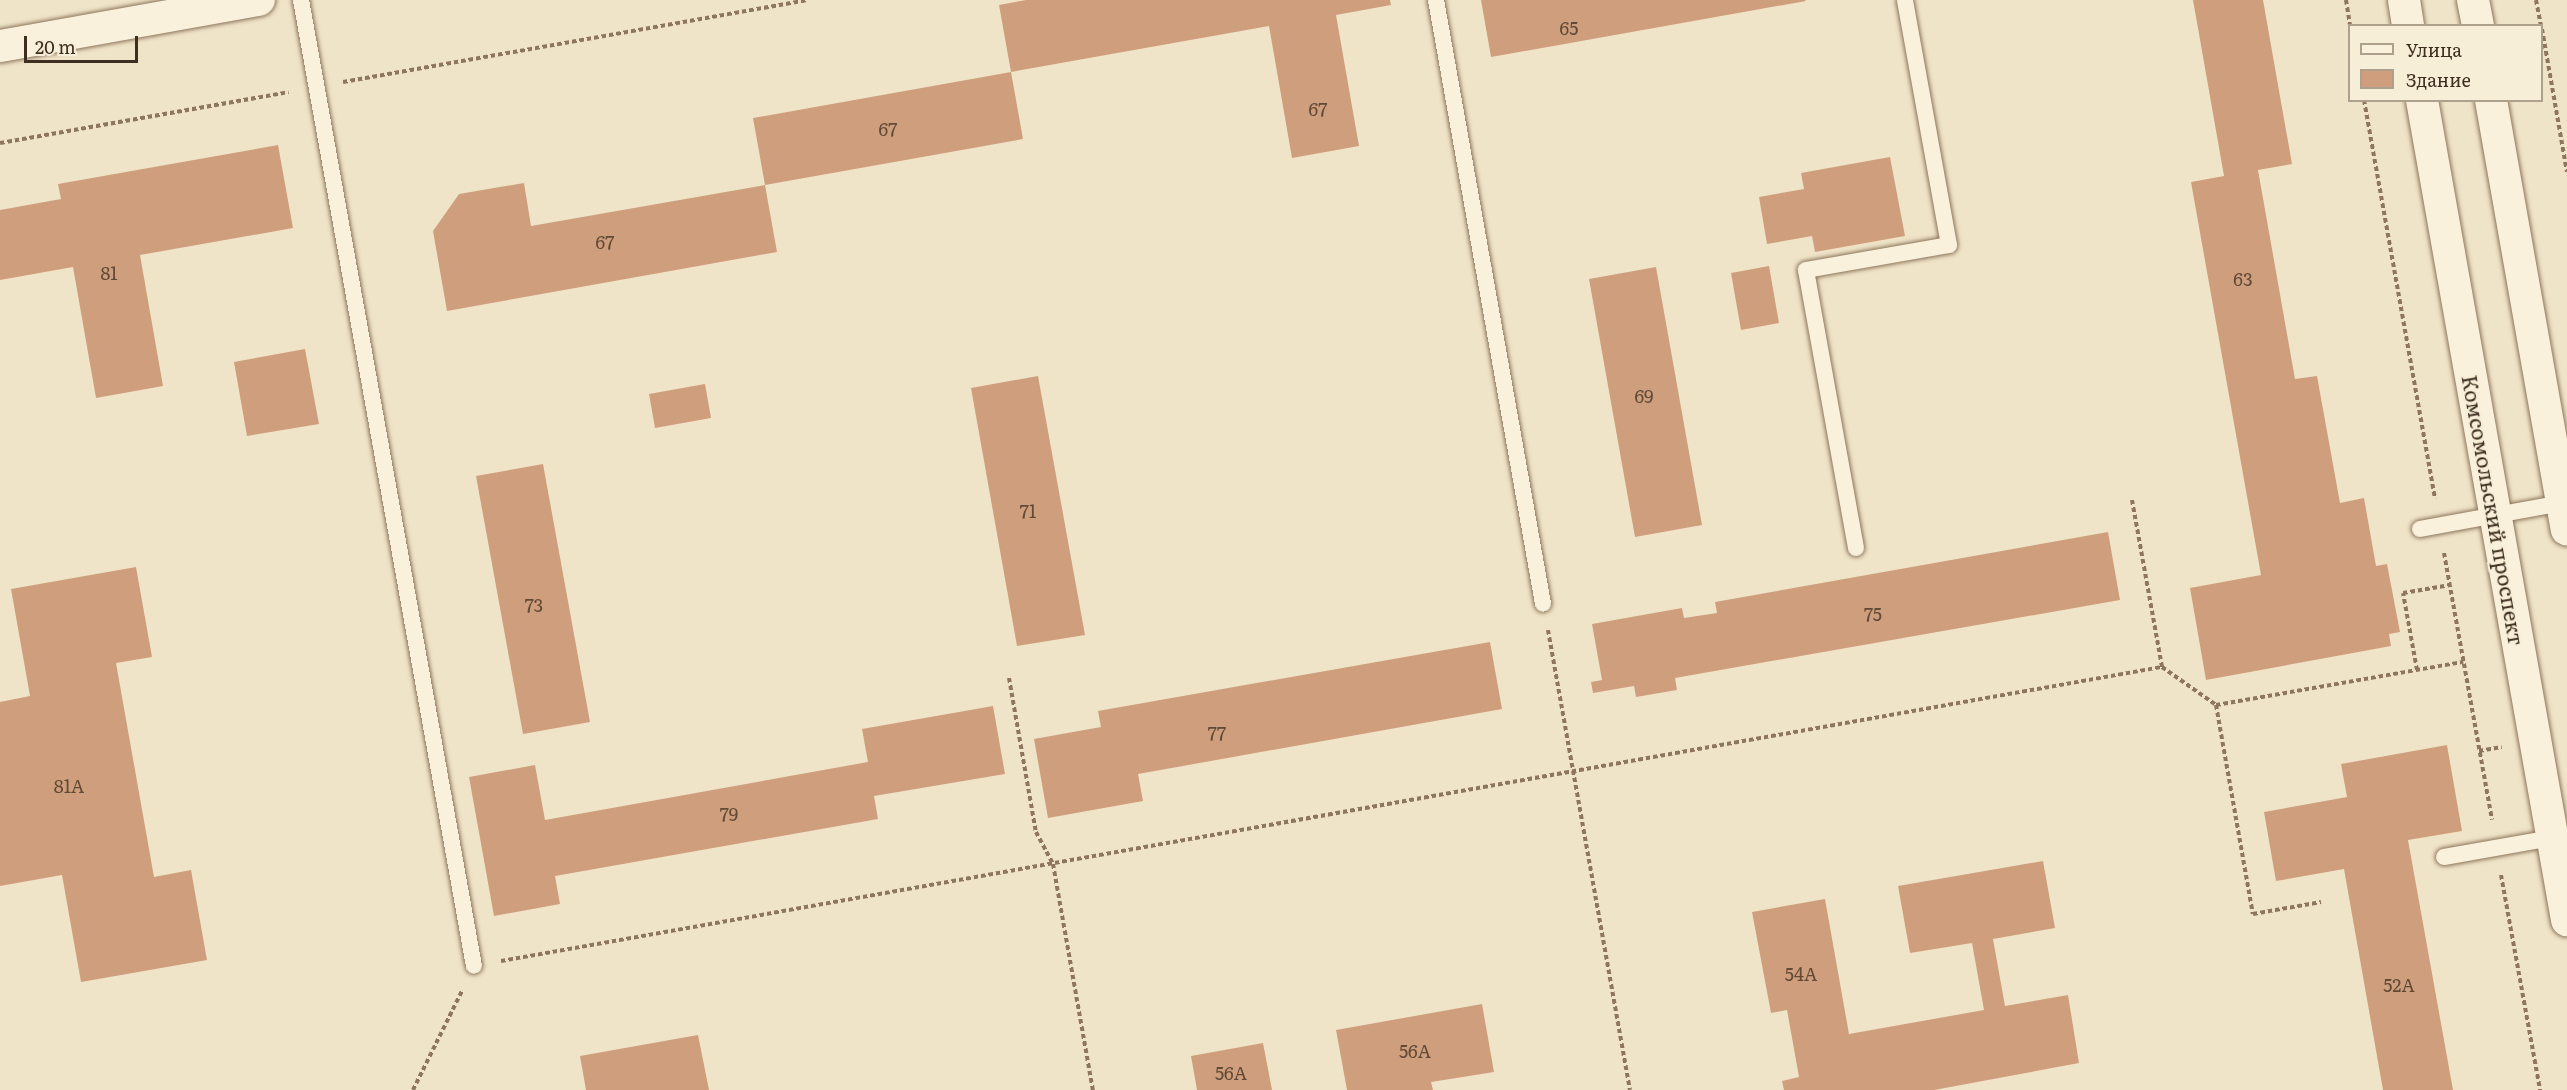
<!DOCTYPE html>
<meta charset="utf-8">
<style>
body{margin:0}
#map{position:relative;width:2567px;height:1090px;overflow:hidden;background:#f0e4c8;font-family:Literata,serif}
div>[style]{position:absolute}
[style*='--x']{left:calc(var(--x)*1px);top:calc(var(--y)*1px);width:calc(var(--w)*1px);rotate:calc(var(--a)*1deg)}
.building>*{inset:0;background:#cf9f7d}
.path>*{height:4px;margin-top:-2px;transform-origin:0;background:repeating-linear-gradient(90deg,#8d765c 0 4.5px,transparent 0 7.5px)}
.roads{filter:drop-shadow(0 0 2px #8d765c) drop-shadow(0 0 2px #8d765c)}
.service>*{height:16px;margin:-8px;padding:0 8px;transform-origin:8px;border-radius:8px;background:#faf1dc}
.minor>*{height:32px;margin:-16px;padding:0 16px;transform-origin:16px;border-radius:16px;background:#faf1dc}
span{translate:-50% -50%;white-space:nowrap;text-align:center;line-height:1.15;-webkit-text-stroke:4.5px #f7eed8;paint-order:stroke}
.number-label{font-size:18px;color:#624a37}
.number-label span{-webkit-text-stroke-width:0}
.street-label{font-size:21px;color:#3d2e20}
.legend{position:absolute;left:2348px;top:24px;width:195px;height:78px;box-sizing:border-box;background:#f7eed8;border:2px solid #ada18e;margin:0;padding:8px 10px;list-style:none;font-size:18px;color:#3d2e20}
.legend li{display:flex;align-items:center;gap:12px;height:30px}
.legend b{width:30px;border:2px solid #ada18e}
.scale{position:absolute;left:24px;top:36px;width:114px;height:27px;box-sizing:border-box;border:3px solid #3d2e20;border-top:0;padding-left:8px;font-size:18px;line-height:21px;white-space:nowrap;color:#3d2e20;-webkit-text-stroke:4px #f7eed8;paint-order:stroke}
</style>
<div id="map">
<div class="building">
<i style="clip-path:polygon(1026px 0,1390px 0,1391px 5px,1336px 15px,1359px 146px,1292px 158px,1269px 26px,1011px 72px,1023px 139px,765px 185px,777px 252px,447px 311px,433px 231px,459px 194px,524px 183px,531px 226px,765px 185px,753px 118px,1011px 72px,999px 5px)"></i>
<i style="clip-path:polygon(1481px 0,1805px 0,1806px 1px,1491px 57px)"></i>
<i style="clip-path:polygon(2193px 0,2263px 0,2292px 164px,2258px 170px,2295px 379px,2317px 376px,2340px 503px,2364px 498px,2376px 566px,2387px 564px,2400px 632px,2389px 634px,2391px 646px,2206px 680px,2190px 588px,2261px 575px,2191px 182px,2224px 176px)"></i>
<i style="clip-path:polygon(278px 145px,293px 228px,140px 255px,163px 386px,96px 398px,73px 267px,0 280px,0 210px,61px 199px,58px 184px)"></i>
<i style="clip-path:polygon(1890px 157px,1905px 236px,1815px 252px,1812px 236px,1767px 244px,1759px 197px,1804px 189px,1801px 173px)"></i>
<i style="clip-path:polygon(1769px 266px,1779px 323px,1741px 330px,1731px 273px)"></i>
<i style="clip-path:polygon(1656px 267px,1702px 525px,1635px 537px,1589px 279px)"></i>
<i style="clip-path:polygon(305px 349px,319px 424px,247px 436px,234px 362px)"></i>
<i style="clip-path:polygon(1038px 376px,1085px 635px,1017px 646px,971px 388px)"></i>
<i style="clip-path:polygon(705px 384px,711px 418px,655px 428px,649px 394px)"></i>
<i style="clip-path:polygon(543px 464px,590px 722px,523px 734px,476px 476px)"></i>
<i style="clip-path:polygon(2108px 532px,2120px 600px,1675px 678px,1677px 690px,1636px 697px,1634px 686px,1593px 693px,1591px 682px,1602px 680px,1592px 624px,1682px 608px,1684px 618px,1717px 613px,1715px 602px)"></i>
<i style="clip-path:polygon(136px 567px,152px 657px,116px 663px,154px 877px,191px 870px,207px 960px,81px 982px,62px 875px,0 886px,0 702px,30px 696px,11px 589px)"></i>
<i style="clip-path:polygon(1490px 642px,1502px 709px,1138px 774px,1143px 801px,1048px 818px,1034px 739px,1101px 727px,1098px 711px)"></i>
<i style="clip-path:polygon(993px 706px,1005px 774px,874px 796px,878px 819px,555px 876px,560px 904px,494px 916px,469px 777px,535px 765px,545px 820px,868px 762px,862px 729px)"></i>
<i style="clip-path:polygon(2447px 745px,2462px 831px,2408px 840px,2453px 1090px,2383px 1090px,2344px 869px,2276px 881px,2264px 812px,2347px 797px,2341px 764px)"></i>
<i style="clip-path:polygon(2043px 861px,2055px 928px,1993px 939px,2005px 1006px,2068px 995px,2079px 1063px,1934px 1090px,1784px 1090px,1782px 1081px,1799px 1077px,1787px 1010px,1771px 1013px,1752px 912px,1825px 899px,1849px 1034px,1984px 1010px,1972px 943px,1910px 953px,1898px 886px)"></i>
<i style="clip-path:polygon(1482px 1004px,1494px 1072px,1431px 1082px,1433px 1090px,1347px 1090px,1336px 1030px)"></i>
<i style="clip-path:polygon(698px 1035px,709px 1090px,586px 1090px,580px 1056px)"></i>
<i style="clip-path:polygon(1263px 1043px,1272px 1090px,1197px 1090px,1191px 1056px)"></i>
</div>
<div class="path">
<i style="--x:2346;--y:0;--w:26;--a:81"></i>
<i style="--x:2536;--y:0;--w:26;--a:79"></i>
<i style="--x:2542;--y:29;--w:145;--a:80.1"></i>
<i style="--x:343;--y:82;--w:470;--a:-10"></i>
<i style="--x:2364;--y:100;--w:405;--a:79.9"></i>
<i style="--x:0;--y:143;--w:293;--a:-10"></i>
<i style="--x:2132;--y:500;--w:170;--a:79.8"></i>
<i style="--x:2444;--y:553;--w:271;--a:79.8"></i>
<i style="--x:1548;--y:630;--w:467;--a:79.9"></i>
<i style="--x:2417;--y:670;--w:78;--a:-100.3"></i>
<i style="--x:2403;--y:593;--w:48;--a:-9.7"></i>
<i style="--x:1009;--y:678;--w:156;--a:80.1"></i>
<i style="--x:1036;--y:832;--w:36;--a:62"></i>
<i style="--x:1053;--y:864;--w:230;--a:80"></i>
<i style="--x:2216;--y:705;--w:251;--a:-9.9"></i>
<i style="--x:2479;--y:751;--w:23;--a:-10"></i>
<i style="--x:2501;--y:875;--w:219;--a:79.7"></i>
<i style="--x:501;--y:961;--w:1687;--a:-10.04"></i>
<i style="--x:2162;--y:667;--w:66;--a:35.1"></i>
<i style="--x:2216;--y:705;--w:212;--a:80"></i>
<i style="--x:2253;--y:914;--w:69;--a:-10"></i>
<i style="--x:413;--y:1090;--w:110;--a:-63.7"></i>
</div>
<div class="roads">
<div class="service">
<i style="--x:301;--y:0;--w:981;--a:79.85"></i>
<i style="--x:1436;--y:0;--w:613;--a:79.95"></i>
<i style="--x:2420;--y:529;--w:144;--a:-10.4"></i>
<i style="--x:1856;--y:548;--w:282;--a:-100.2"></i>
<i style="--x:1806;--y:270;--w:145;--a:-9.9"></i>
<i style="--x:1949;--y:245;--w:249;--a:-100.2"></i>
<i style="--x:2444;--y:857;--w:110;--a:-10"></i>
</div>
<div class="minor">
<i style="--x:2404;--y:0;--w:26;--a:81"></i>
<i style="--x:2473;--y:0;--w:26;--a:79"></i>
<i style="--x:0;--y:46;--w:263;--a:-10.1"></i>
<i style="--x:2422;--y:100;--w:833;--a:79.97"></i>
<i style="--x:2491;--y:100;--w:436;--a:80"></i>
</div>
</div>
<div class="number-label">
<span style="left:1569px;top:28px">65</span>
<span style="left:1318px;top:109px">67</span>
<span style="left:888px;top:129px">67</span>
<span style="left:605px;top:242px">67</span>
<span style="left:109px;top:273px">81</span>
<span style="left:2243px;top:279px">63</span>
<span style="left:1644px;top:396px">69</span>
<span style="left:1028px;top:511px">71</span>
<span style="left:534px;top:605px">73</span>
<span style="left:1873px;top:614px">75</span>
<span style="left:1217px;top:733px">77</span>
<span style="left:69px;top:786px">81А</span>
<span style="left:729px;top:814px">79</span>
<span style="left:1801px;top:974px">54А</span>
<span style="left:2399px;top:985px">52А</span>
<span style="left:1415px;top:1051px">56А</span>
<span style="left:1231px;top:1073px">56А</span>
</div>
<div class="street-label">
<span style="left:2494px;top:510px;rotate:80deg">Комсомольский проспект</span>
</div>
<ul class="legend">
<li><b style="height:8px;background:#faf1dc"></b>Улица</li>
<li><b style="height:16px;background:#cf9f7d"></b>Здание</li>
</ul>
<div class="scale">20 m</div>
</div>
